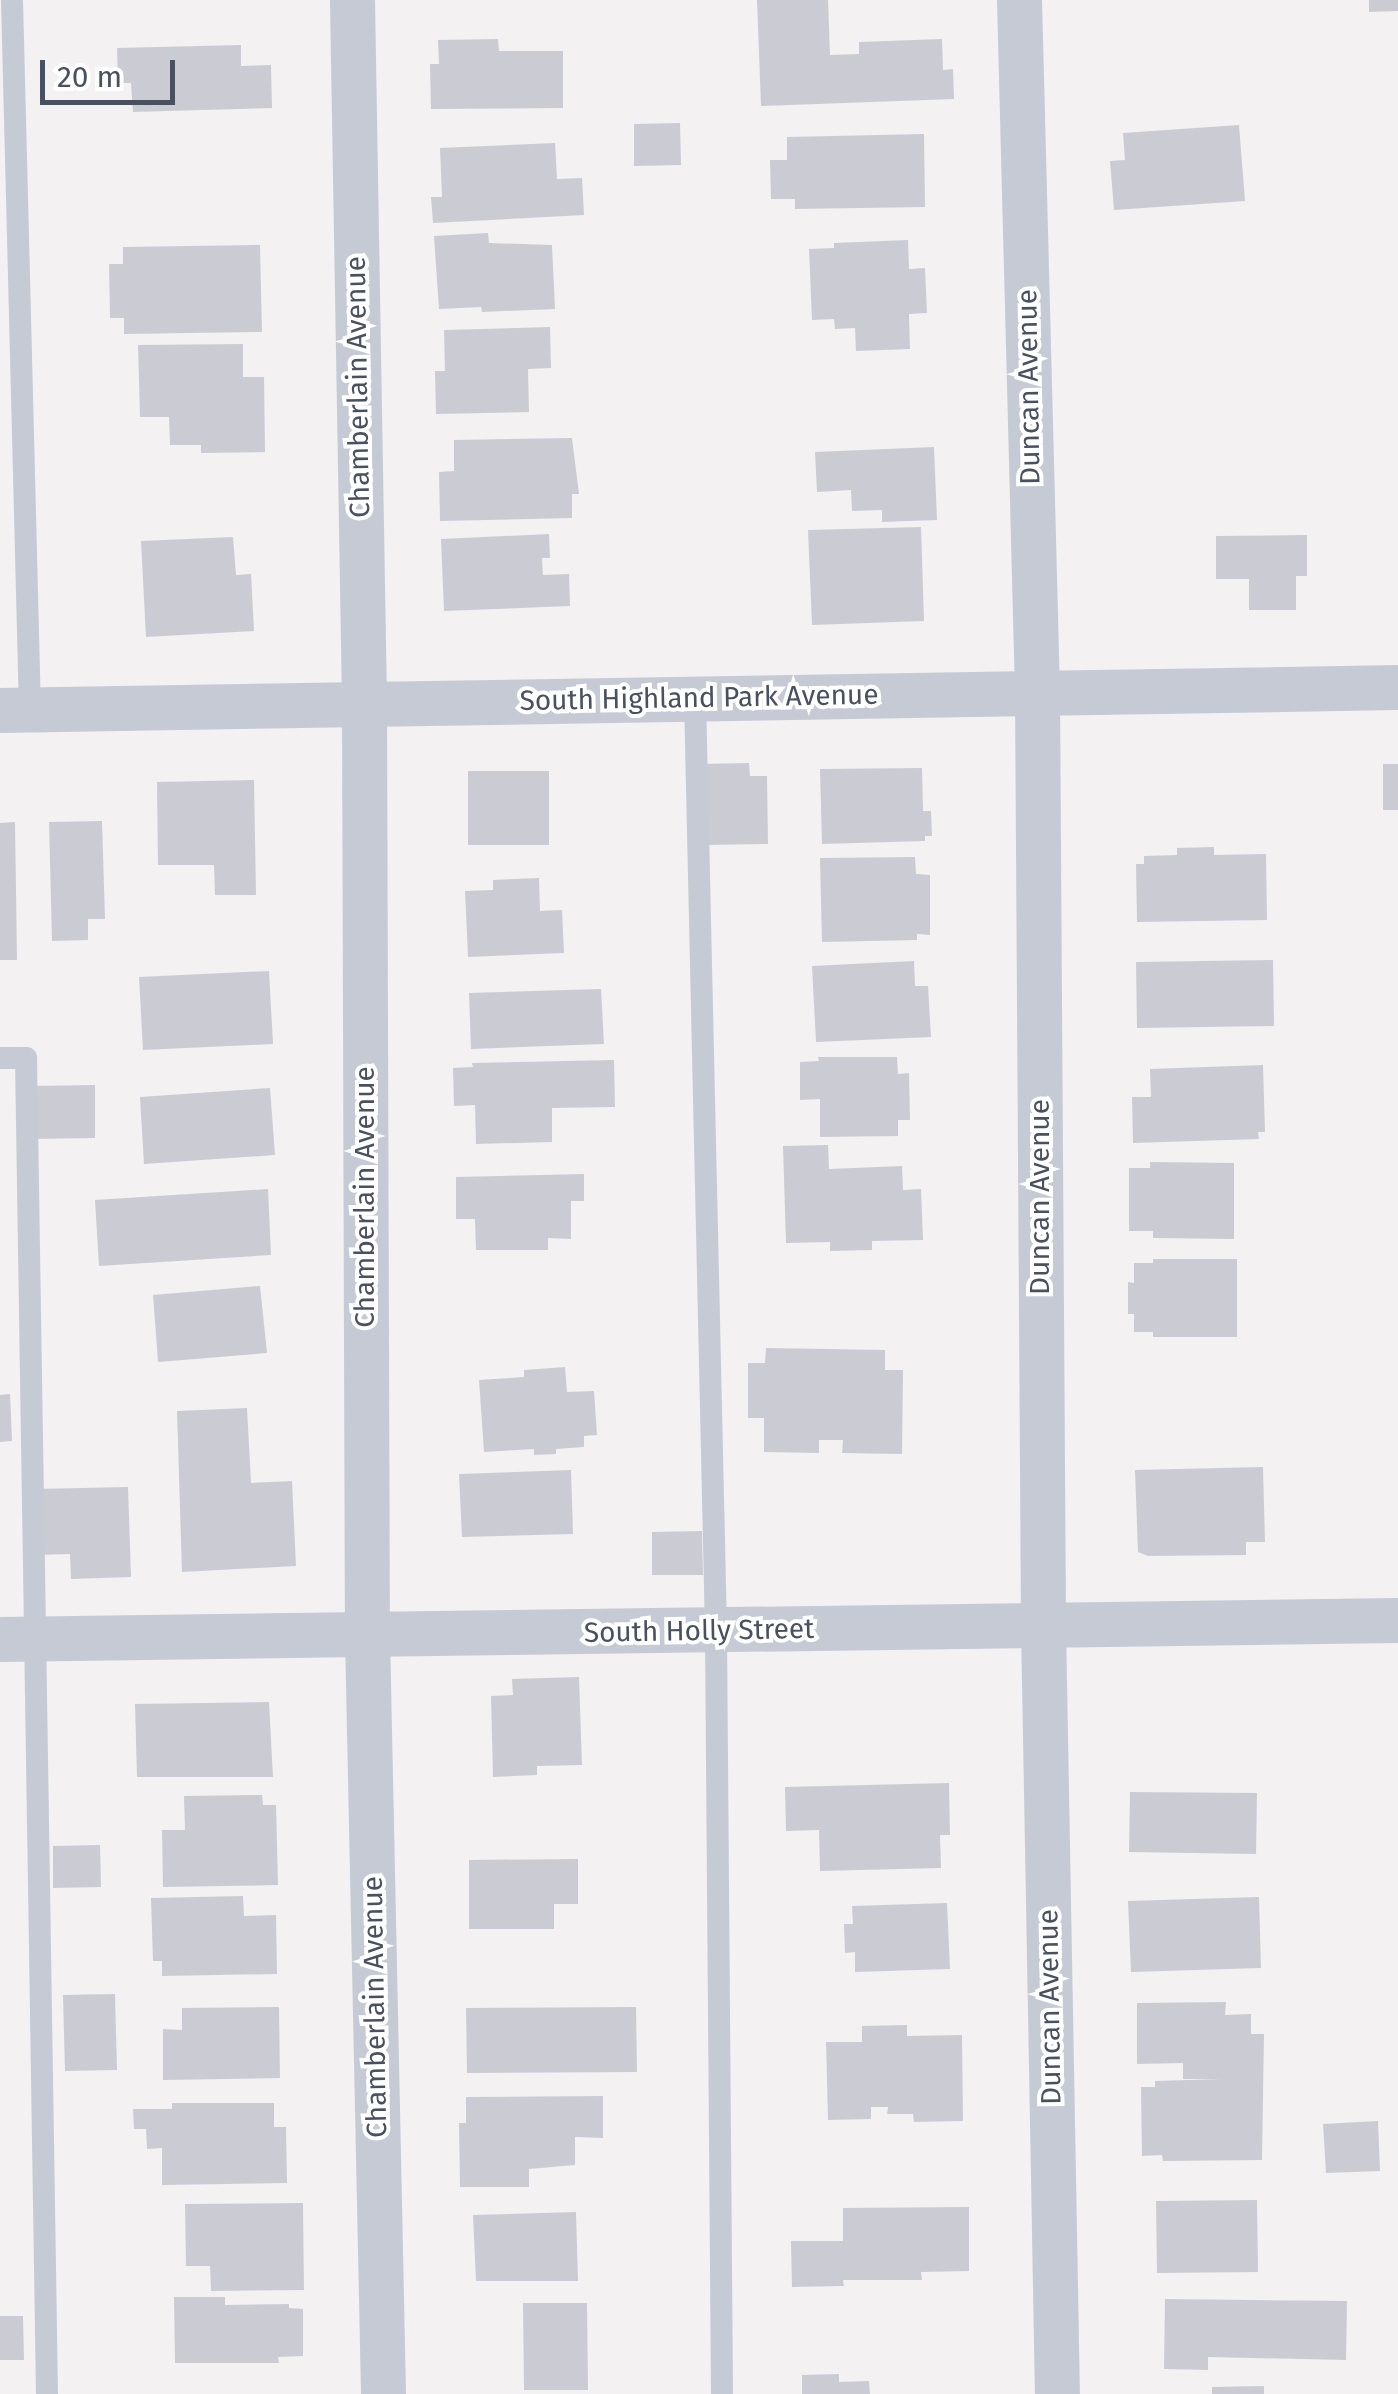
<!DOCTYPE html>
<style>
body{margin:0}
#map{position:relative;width:1398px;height:2394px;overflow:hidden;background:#f3f1f1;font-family:"Fira Sans",sans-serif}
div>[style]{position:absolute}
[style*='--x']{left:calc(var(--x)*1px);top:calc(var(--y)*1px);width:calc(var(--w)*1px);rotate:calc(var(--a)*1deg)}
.building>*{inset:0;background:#cbccd3}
.lane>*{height:22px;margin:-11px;padding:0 11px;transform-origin:11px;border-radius:11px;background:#c5cad5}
.street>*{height:45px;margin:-22.5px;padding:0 22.5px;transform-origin:22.5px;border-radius:22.5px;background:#c5cad5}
span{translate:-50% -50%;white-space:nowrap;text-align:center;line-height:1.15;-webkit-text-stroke:8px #fff;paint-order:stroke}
.street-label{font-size:28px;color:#49505f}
.scale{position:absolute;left:40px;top:60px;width:135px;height:45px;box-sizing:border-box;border:5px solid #49505f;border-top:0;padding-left:12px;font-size:30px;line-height:35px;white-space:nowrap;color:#49505f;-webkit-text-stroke:8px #fff;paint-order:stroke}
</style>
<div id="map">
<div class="building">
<i style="clip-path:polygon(757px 0,828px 0,830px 55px,859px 54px,859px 42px,942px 39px,943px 70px,953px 69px,954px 99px,761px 106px)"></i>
<i style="clip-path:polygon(1369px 0,1398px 0,1398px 11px,1369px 12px)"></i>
<i style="clip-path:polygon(498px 39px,499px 51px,563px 51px,563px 108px,431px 109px,430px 64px,439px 64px,438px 40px)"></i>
<i style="clip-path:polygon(241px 45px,241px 66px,271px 65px,272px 108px,133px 112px,131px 83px,118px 83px,117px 48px)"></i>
<i style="clip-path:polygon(680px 123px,681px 165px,634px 166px,634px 124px)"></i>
<i style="clip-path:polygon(1239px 125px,1245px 201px,1114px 210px,1110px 161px,1125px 160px,1123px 133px)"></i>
<i style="clip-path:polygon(924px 134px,925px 207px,795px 209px,795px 199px,771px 199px,770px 160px,787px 160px,787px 137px)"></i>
<i style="clip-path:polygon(555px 143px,557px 179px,582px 178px,584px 215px,433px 223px,431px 197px,442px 197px,440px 148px)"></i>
<i style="clip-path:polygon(488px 233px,489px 243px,552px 245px,555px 309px,482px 312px,481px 307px,439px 309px,434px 236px)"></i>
<i style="clip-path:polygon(908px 240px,909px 269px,925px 268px,927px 313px,909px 314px,910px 349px,856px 351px,855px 328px,835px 329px,834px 319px,812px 320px,809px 249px,834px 248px,834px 243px)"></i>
<i style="clip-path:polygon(260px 245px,262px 332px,124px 334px,124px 318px,110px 318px,109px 264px,123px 264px,123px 247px)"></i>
<i style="clip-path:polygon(550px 327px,551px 368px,528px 369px,529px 412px,436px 414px,435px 371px,445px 371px,444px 330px)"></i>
<i style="clip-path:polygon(243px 344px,243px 377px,264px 377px,265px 452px,201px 453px,201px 445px,170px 445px,169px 417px,140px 417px,138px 345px)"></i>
<i style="clip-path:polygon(572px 438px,579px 494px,572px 494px,572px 518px,440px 521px,439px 472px,454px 471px,454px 440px)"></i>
<i style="clip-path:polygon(934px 447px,937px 520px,882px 522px,882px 510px,852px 511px,851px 490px,817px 492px,815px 452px)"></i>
<i style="clip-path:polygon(921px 527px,924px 621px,812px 625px,808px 530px)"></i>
<i style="clip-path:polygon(549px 534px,550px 558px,542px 558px,543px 575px,569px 574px,570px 606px,444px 611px,441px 539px)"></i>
<i style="clip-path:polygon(1307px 535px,1307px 576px,1296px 576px,1296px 610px,1249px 610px,1249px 579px,1216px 579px,1216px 536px)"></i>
<i style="clip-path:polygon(233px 537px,236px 575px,251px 574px,254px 631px,146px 637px,141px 541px)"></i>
<i style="clip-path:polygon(749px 763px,750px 776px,767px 776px,768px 844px,704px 845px,702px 764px)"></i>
<i style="clip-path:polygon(1383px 764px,1398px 764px,1398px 810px,1383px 810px)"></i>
<i style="clip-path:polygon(922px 768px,923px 811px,931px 811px,932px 836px,925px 836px,925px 841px,822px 844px,820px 769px)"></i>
<i style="clip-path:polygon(468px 771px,549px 771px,549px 845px,468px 845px)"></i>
<i style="clip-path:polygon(254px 780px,256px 895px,215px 895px,214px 865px,158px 865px,157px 782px)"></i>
<i style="clip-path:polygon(102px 821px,105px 919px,88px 919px,88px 940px,52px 941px,49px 822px)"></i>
<i style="clip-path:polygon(15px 822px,17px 960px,0 960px,0 823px)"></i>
<i style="clip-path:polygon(1214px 847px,1214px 855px,1266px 854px,1267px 920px,1137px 922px,1136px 864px,1144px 864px,1144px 856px,1177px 855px,1177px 848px)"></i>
<i style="clip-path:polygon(915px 857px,916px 874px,930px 875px,930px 935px,917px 934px,917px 940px,822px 942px,820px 858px)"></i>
<i style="clip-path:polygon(539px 878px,540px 911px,562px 910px,564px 953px,468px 957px,465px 891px,493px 890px,493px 880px)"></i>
<i style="clip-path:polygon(1273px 960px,1274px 1026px,1137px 1028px,1136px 962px)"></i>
<i style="clip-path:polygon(914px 961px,915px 986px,928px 986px,931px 1037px,816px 1042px,812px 966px)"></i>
<i style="clip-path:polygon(269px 971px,273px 1044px,143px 1050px,139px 977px)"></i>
<i style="clip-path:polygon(601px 989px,604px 1044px,471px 1049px,469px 993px)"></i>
<i style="clip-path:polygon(818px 1057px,897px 1057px,898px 1074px,909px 1073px,910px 1120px,898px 1120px,898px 1136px,820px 1137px,820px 1099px,800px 1100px,800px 1062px,819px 1061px)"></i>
<i style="clip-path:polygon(614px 1060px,615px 1107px,552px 1108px,552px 1142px,476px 1144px,475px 1105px,454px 1106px,453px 1068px,473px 1067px,472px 1063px)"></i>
<i style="clip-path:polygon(1263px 1065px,1265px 1132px,1258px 1132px,1259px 1139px,1133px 1143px,1132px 1097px,1151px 1097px,1150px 1069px)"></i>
<i style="clip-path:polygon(95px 1085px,95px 1138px,32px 1139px,31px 1086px)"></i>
<i style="clip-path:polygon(270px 1088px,275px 1155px,144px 1164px,140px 1097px)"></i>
<i style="clip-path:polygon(828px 1145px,829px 1169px,902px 1166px,903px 1190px,921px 1189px,923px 1240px,872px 1241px,872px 1250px,830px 1251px,830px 1242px,786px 1243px,783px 1146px)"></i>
<i style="clip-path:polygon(1150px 1162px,1234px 1163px,1234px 1239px,1153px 1238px,1153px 1231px,1129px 1231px,1129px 1168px,1150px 1168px)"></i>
<i style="clip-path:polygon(584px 1174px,584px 1201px,571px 1201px,571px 1239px,548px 1238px,548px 1250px,476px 1250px,475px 1219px,456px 1219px,456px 1177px)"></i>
<i style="clip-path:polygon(268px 1189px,271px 1255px,99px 1266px,95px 1200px)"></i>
<i style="clip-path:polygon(1153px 1259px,1237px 1259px,1237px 1337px,1153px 1337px,1153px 1332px,1134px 1332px,1134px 1314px,1128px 1314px,1128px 1282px,1134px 1283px,1134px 1263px,1153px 1263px)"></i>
<i style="clip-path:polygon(260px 1286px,267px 1353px,158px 1362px,153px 1295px)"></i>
<i style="clip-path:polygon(766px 1348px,885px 1350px,885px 1370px,903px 1370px,902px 1454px,842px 1453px,843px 1440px,819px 1440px,819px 1453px,764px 1452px,764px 1418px,748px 1418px,748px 1363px,765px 1363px)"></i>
<i style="clip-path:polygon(565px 1367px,567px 1392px,594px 1391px,597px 1435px,584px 1436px,584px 1447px,556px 1449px,556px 1454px,534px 1455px,534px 1449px,484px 1452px,479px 1380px,524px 1377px,524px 1370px)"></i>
<i style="clip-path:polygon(10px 1394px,12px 1441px,0 1442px,0 1395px)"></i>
<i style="clip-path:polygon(247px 1408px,251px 1483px,292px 1481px,296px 1566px,182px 1572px,177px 1411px)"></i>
<i style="clip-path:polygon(1263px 1467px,1265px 1542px,1246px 1542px,1246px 1555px,1148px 1556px,1138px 1552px,1135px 1470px)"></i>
<i style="clip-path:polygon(571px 1470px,573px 1534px,462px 1537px,459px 1474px)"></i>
<i style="clip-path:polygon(128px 1487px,131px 1577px,71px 1579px,70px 1554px,37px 1555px,35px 1489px)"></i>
<i style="clip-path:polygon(702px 1531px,703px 1575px,652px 1575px,652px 1532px)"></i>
<i style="clip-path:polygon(579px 1677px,582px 1765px,537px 1766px,537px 1775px,493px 1777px,491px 1696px,513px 1695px,512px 1679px)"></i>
<i style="clip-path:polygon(269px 1702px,273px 1777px,137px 1777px,135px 1704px)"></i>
<i style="clip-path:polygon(949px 1783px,950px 1835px,940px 1835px,941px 1868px,820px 1871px,819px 1830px,786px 1831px,785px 1787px)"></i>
<i style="clip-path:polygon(1130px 1792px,1257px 1793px,1256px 1854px,1129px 1852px)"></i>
<i style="clip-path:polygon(262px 1795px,263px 1805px,276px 1805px,278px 1885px,163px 1887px,162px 1830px,185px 1830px,184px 1796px)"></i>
<i style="clip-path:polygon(100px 1845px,101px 1887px,53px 1888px,53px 1846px)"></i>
<i style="clip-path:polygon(578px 1859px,578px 1904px,554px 1904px,554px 1929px,469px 1929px,469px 1860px)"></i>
<i style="clip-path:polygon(243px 1896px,244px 1916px,276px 1915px,277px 1974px,162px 1976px,162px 1961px,153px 1961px,151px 1898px)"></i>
<i style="clip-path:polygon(1259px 1897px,1261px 1968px,1131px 1972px,1128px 1901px)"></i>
<i style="clip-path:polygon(947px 1903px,950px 1969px,855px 1972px,855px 1952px,845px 1953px,844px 1924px,853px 1924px,852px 1906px)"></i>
<i style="clip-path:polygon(115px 1994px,117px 2070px,65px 2071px,63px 1995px)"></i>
<i style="clip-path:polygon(1226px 2002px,1225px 2015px,1251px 2014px,1251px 2034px,1264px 2034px,1262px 2160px,1163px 2161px,1162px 2155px,1142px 2156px,1141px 2087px,1155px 2087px,1155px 2081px,1222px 2079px,1183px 2079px,1183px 2063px,1137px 2064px,1137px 2003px)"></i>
<i style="clip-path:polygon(279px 2007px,280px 2078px,163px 2080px,163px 2029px,182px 2030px,182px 2008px)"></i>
<i style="clip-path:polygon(636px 2007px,637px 2072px,467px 2073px,466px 2008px)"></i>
<i style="clip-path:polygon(907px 2025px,907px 2036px,962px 2035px,963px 2121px,914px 2122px,913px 2114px,887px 2114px,888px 2107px,871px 2107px,871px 2119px,828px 2120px,826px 2042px,862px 2042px,862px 2026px)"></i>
<i style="clip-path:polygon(603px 2096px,603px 2138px,575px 2137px,575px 2165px,529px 2169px,529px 2187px,460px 2187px,459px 2123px,466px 2123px,466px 2097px)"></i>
<i style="clip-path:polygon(172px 2103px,274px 2103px,274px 2127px,286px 2127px,287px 2183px,162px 2185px,162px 2148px,147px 2149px,146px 2129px,134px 2129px,133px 2109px,172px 2109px)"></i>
<i style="clip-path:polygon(1378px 2121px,1380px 2171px,1326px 2173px,1323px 2124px)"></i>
<i style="clip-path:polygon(1257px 2200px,1258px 2272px,1157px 2273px,1156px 2201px)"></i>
<i style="clip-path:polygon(303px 2203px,304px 2290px,211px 2291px,210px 2266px,186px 2266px,185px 2204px)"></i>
<i style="clip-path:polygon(969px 2207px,969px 2271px,921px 2272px,922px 2280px,843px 2280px,844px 2286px,792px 2287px,791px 2241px,843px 2241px,843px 2208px)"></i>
<i style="clip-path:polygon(576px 2212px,578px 2281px,476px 2281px,473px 2215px)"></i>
<i style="clip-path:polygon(174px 2297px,225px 2297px,225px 2305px,289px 2304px,289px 2308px,303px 2309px,303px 2356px,278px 2357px,279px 2363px,175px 2363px)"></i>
<i style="clip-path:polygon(1165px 2299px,1347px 2301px,1346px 2360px,1208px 2357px,1208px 2370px,1164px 2369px)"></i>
<i style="clip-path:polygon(523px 2303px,587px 2303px,588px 2390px,524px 2390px)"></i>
<i style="clip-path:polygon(0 2316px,23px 2316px,24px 2360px,0 2360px)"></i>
<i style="clip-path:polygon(839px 2374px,839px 2382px,869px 2381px,870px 2394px,802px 2394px,802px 2375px)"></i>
<i style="clip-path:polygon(1264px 2386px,1264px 2394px,1212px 2394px,1212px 2387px)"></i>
</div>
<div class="lane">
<i style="--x:12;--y:0;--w:709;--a:88.55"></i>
<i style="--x:695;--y:698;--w:933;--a:88.71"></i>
<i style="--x:716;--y:1631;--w:763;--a:89.55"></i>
<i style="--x:0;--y:1058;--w:26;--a:0"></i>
<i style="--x:26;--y:1058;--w:1336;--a:89.1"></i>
</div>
<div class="street">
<i style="--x:352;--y:0;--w:704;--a:89.02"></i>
<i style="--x:364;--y:704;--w:931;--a:89.82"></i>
<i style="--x:367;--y:1635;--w:759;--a:88.79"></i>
<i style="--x:1019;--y:0;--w:692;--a:88.51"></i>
<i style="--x:1037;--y:692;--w:934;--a:89.63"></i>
<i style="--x:1043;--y:1626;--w:768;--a:88.96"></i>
<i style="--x:0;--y:710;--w:1398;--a:-0.94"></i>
<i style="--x:0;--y:1639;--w:1398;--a:-0.78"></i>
</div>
<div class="street-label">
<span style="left:358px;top:387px;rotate:-91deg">Chamberlain Avenue</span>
<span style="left:1029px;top:387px;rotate:-91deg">Duncan Avenue</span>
<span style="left:699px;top:698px;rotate:-1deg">South Highland Park Avenue</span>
<span style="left:365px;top:1197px;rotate:-90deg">Chamberlain Avenue</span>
<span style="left:1040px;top:1197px;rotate:-90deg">Duncan Avenue</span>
<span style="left:699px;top:1631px;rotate:-1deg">South Holly Street</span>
<span style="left:375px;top:2007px;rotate:-91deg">Chamberlain Avenue</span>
<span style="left:1050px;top:2007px;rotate:-91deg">Duncan Avenue</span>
</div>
<div class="scale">20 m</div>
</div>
